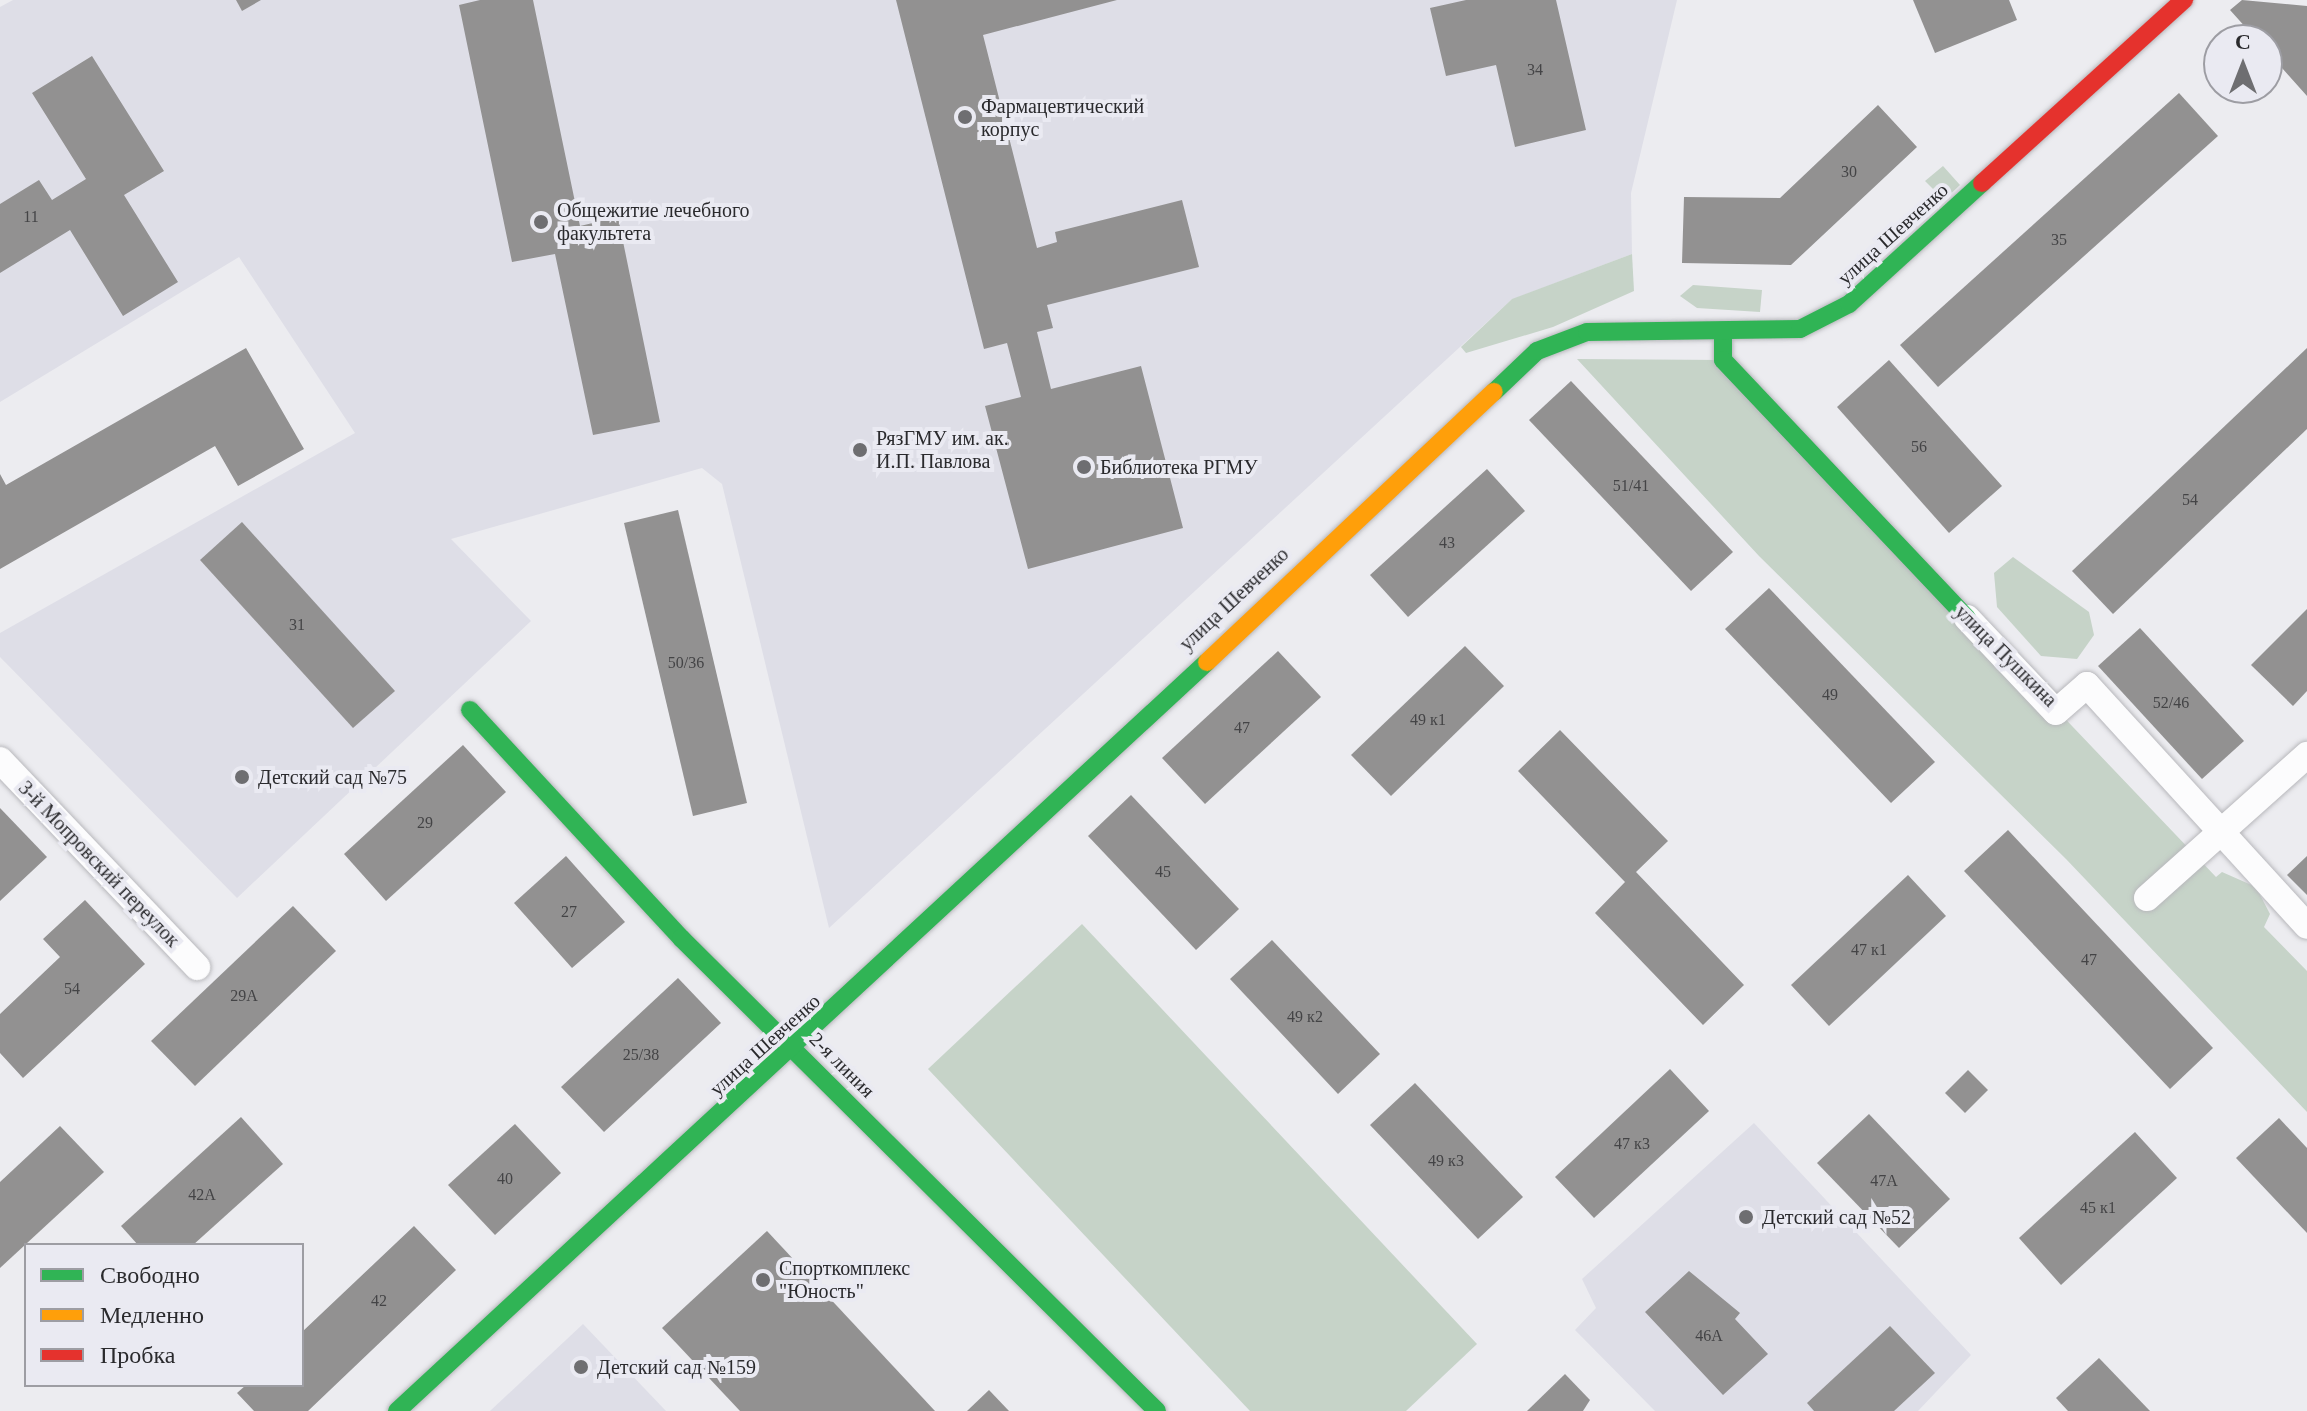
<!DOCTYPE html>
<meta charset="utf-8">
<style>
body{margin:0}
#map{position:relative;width:2307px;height:1411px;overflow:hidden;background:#ececf0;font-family:Georgia,serif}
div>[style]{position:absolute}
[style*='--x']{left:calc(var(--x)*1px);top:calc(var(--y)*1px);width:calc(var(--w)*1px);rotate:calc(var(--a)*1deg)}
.built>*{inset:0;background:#dedee7}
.green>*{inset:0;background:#c6d3c8}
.building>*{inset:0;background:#929191}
.roads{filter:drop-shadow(0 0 2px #b8b8bc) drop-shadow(0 0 2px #b8b8bc)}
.street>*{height:26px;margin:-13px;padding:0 13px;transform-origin:13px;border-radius:13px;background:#fcfcfd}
.fast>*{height:18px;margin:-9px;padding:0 9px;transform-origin:9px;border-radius:9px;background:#30b455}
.slow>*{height:18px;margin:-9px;padding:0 9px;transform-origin:9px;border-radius:9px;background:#ff9f0a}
.jam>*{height:18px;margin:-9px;padding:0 9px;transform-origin:9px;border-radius:9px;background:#e5322d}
.dots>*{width:22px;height:22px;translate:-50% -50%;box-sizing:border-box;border:4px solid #eaeaf2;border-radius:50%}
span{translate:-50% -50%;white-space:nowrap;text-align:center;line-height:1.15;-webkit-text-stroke:8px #eaeaf2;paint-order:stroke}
.number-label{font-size:16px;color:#444446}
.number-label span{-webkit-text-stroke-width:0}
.poi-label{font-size:20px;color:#2a2a2d}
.left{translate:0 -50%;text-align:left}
.street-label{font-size:20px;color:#2a2a2d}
.legend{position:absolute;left:24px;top:1243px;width:280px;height:144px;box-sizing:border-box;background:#eaeaf2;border:2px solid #9d9da3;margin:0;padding:10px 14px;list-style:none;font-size:24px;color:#2a2a2d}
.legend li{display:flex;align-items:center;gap:16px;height:40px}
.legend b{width:40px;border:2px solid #9d9da3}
.north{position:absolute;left:2203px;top:24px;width:80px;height:80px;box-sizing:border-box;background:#eaeaf2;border:2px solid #9d9da3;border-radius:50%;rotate:0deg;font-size:22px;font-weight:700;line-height:32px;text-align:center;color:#2a2a2d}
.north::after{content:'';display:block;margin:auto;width:28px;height:36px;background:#6e6e71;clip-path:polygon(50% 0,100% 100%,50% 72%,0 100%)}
</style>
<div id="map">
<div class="built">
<i style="clip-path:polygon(13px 0,1677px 0,1631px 193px,1632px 254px,1511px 300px,829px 928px,722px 484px,702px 468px,451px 539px,531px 621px,237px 898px,0 657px,0 633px,355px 433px,239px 257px,0 402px,0 7px)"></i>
<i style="clip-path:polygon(1754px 1123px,1971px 1355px,1918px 1411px,1655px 1411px,1575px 1330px,1596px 1308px,1582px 1279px)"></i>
<i style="clip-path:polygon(583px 1324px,666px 1411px,490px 1411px)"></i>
</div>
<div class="green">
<i style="clip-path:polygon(1943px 166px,1960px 185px,1944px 200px,1925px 181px)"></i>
<i style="clip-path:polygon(1632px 254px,1634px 291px,1553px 327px,1466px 353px,1461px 347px,1512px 299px)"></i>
<i style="clip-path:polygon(1693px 285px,1762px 290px,1760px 312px,1697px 308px,1680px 296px)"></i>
<i style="clip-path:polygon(1577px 359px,1723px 360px,2216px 877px,2222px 872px,2256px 887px,2270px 914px,2264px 927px,2307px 971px,2307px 1112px,2066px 859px,1759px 556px)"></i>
<i style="clip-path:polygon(2013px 557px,2089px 612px,2094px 635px,2077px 659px,2041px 656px,1997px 607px,1994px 573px)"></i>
<i style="clip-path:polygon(1082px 924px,1477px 1344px,1406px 1411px,1250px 1411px,928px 1069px)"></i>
</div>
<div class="building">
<i style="clip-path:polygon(236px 0,261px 0,242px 11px)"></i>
<i style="clip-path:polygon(480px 0,533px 0,580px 226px,618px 217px,660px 422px,593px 435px,555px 254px,512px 262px,459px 5px)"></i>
<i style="clip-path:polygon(896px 0,1117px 0,983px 35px,1037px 248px,1057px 242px,1055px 232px,1182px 200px,1199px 267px,1047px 305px,1053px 328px,1037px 332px,1051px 389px,1141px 366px,1183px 528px,1028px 569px,985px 406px,1021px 397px,1007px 343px,984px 349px)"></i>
<i style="clip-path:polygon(1466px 0,1556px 0,1586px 130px,1515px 147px,1496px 65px,1446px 76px,1430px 8px)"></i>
<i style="clip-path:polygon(1913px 0,2009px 0,2017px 20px,1935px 53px)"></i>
<i style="clip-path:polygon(2242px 0,2307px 6px,2307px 96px,2267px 51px,2267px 40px,2257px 40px,2230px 10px)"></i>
<i style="clip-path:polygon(92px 56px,164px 171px,124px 195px,178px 282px,123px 316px,70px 230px,0 273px,0 204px,39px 180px,52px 200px,86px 179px,32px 93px)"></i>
<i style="clip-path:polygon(2179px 93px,2218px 136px,1938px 387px,1900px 345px)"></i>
<i style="clip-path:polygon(1878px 105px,1917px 147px,1791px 265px,1682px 263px,1684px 197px,1780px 198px)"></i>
<i style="clip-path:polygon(246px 348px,304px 449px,238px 486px,215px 446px,0 569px,0 474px,6px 485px)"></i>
<i style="clip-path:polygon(2307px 348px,2307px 429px,2113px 614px,2072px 571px)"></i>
<i style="clip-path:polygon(1889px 360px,2002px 486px,1949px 533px,1837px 407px)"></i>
<i style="clip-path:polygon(1571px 381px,1733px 552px,1691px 591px,1529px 420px)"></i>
<i style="clip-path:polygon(1487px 469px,1525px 511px,1408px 617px,1370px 575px)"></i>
<i style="clip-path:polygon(678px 510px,747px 803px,693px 816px,624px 523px)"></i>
<i style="clip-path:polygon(242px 522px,395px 691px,353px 728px,200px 560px)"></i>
<i style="clip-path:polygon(1769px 588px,1935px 762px,1891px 803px,1725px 629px)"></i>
<i style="clip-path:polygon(2307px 609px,2307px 691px,2293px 706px,2251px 665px)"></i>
<i style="clip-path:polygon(2140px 628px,2244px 741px,2202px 779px,2098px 666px)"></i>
<i style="clip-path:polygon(1465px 646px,1504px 686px,1391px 796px,1351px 755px)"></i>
<i style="clip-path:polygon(1278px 651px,1321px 697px,1205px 804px,1162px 758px)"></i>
<i style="clip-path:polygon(1560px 730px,1668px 841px,1636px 872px,1744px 985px,1703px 1025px,1595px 913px,1625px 882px,1518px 771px)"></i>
<i style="clip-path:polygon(463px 745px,506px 792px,386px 901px,344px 854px)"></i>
<i style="clip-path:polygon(1131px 795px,1239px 909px,1196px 950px,1088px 836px)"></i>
<i style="clip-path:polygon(0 808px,47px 857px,0 901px)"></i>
<i style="clip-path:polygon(2008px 830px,2213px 1048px,2170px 1089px,1964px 871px)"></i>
<i style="clip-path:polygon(566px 856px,625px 922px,572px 968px,514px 903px)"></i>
<i style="clip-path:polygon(2307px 856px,2307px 895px,2287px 875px)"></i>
<i style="clip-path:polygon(1908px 875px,1946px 916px,1829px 1026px,1791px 985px)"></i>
<i style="clip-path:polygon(85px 900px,145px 964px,23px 1078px,0 1053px,0 1014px,60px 957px,43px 939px)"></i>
<i style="clip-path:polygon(293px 906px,336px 951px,195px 1086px,151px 1041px)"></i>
<i style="clip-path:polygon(1272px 940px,1380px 1054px,1338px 1094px,1230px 979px)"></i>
<i style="clip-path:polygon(678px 978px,721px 1023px,604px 1132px,561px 1087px)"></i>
<i style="clip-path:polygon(1670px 1069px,1709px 1111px,1594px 1218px,1555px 1177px)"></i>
<i style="clip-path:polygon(1968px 1070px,1988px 1090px,1965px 1113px,1945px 1093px)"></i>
<i style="clip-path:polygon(1415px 1083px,1523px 1197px,1478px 1239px,1370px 1125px)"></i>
<i style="clip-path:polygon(1869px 1114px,1950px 1199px,1899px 1248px,1817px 1163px)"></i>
<i style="clip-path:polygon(241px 1117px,283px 1164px,193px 1245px,138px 1245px,121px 1226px)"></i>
<i style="clip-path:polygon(2279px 1118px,2307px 1148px,2307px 1233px,2236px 1158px)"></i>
<i style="clip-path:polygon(515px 1124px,561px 1173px,495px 1235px,448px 1185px)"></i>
<i style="clip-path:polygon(60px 1126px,104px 1172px,0 1268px,0 1182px)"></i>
<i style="clip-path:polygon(2135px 1132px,2177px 1178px,2061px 1285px,2019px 1238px)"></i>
<i style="clip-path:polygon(414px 1226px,456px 1270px,308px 1411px,254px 1411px,237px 1393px,246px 1385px,302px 1385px,302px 1332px)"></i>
<i style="clip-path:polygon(767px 1231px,935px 1411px,740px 1411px,662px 1328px)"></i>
<i style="clip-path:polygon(1689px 1271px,1740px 1313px,1735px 1319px,1768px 1354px,1723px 1395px,1645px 1312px)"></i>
<i style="clip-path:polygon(1890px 1326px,1935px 1373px,1894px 1411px,1814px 1411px,1807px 1403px)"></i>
<i style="clip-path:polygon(2099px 1358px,2150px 1411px,2068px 1411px,2056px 1398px)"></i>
<i style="clip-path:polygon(1565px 1374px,1590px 1400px,1583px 1411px,1527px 1411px)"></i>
<i style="clip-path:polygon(989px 1390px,1009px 1411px,967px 1411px)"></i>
</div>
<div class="roads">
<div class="street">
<i style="--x:1967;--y:618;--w:129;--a:46.6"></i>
<i style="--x:2056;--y:712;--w:41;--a:-41.1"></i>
<i style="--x:2087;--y:685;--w:326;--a:47.6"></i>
<i style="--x:0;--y:760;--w:286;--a:46.4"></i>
<i style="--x:2147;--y:898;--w:215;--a:-41.8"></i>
</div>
<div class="fast">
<i style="--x:1723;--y:332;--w:28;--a:90"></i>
<i style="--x:1723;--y:360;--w:355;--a:46.6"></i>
<i style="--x:1494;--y:392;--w:59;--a:-43.6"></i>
<i style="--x:1537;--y:351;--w:53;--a:-20.8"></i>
<i style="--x:1587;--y:332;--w:213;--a:-0.8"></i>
<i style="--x:1800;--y:329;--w:55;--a:-27"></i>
<i style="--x:1849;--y:304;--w:180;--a:-42.3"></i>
<i style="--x:470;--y:710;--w:311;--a:47.2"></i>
<i style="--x:681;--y:938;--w:671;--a:44.82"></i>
<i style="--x:397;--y:1411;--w:1103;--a:-42.76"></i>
</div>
<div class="slow">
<i style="--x:1207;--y:662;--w:394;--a:-43.3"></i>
</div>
<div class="jam">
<i style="--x:1982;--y:183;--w:273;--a:-42.2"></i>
</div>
</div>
<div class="dots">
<i style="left:965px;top:117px;background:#6e6e71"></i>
<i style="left:541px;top:222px;background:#6e6e71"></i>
<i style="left:860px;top:450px;background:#6e6e71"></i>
<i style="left:1084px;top:467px;background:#6e6e71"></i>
<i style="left:242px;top:777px;background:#6e6e71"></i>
<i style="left:1746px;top:1217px;background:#6e6e71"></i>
<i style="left:763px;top:1280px;background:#6e6e71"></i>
<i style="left:581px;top:1367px;background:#6e6e71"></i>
</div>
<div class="number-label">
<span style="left:1535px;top:70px">34</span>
<span style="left:1849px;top:172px">30</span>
<span style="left:31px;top:217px">11</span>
<span style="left:2059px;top:240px">35</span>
<span style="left:1919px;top:447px">56</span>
<span style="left:1631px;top:486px">51/41</span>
<span style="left:2190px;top:500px">54</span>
<span style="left:1447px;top:543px">43</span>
<span style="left:297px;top:625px">31</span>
<span style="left:686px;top:663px">50/36</span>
<span style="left:1830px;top:695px">49</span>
<span style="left:2171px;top:703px">52/46</span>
<span style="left:1428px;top:720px">49 к1</span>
<span style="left:1242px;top:728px">47</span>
<span style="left:425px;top:823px">29</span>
<span style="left:1163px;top:872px">45</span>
<span style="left:569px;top:912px">27</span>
<span style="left:1869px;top:950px">47 к1</span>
<span style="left:2089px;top:960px">47</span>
<span style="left:72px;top:989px">54</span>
<span style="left:244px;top:996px">29А</span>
<span style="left:1305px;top:1017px">49 к2</span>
<span style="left:641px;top:1055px">25/38</span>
<span style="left:1632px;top:1144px">47 к3</span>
<span style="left:1446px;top:1161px">49 к3</span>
<span style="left:505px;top:1179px">40</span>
<span style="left:1884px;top:1181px">47А</span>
<span style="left:202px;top:1195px">42А</span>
<span style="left:2098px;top:1208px">45 к1</span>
<span style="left:379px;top:1301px">42</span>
<span style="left:1709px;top:1336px">46А</span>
</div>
<div class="poi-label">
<span class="left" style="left:981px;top:118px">Фармацевтический<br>корпус</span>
<span class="left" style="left:557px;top:222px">Общежитие лечебного<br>факультета</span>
<span class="left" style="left:876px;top:450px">РязГМУ им. ак.<br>И.П. Павлова</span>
<span class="left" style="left:1100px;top:467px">Библиотека РГМУ</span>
<span class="left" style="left:258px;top:777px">Детский сад №75</span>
<span class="left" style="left:1762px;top:1217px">Детский сад №52</span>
<span class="left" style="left:779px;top:1280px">Спорткомплекс<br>"Юность"</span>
<span class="left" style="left:597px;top:1367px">Детский сад №159</span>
</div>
<div class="street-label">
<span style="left:1893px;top:234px;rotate:-42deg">улица Шевченко</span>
<span style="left:1234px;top:599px;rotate:-43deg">улица Шевченко</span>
<span style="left:2006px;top:656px;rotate:45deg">улица Пушкина</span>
<span style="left:99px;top:864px;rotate:46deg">3-й Мопровский переулок</span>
<span style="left:765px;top:1045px;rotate:-42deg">улица Шевченко</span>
<span style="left:842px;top:1065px;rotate:45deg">2-я линия</span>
</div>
<ul class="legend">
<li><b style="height:10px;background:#30b455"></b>Свободно</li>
<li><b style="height:10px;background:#ff9f0a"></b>Медленно</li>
<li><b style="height:10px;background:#e5322d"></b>Пробка</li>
</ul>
<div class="north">С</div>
</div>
